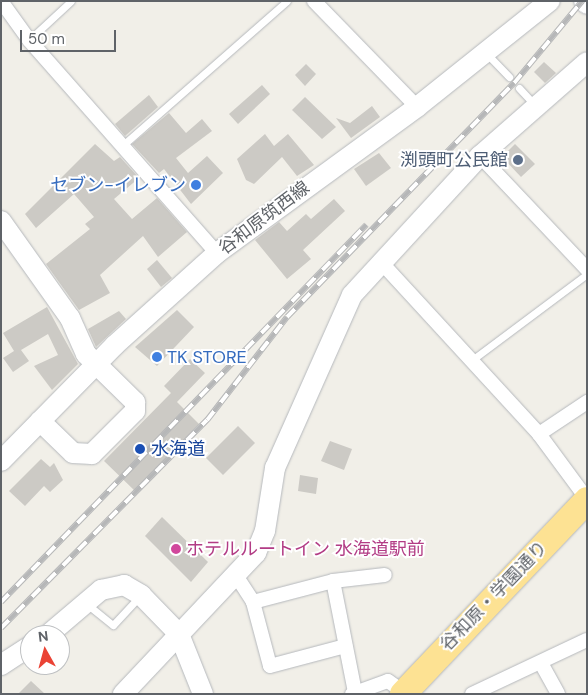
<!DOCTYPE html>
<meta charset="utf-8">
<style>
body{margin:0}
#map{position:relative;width:588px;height:695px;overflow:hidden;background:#f1efe8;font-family:"DM Sans","Noto Sans JP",sans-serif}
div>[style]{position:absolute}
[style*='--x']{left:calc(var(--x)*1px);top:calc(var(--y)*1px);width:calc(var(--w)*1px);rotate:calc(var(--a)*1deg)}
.building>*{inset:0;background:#cccac5}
.roads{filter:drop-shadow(0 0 1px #b5b8bc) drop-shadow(0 0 1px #b5b8bc)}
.lane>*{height:7px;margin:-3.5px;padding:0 3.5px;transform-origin:3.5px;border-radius:3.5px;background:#fff}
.street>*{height:14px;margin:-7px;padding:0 7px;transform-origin:7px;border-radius:7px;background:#fff}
.secondary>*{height:20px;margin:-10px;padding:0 10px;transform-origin:10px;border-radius:10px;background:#fff}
.highway>*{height:26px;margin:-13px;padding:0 13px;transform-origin:13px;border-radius:13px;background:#fde293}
.rail>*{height:5.5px;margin-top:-2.75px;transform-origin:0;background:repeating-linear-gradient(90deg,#fff 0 11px,#b6b7b8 0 22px);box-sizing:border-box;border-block:1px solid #b6b7b8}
.dots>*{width:14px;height:14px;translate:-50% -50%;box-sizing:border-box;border:2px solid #fff;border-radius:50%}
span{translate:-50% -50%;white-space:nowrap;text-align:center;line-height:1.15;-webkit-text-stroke:4px #fff;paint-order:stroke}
.service-label{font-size:18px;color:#4e5e75}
.right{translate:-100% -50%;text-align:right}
.shop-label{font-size:18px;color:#366cbe}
.left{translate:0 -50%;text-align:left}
.street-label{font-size:18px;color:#5f6368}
.transit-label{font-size:18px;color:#164399}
.hotel-label{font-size:18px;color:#b23c85}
.frame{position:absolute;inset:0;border:2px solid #5f6368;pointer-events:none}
.north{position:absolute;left:20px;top:625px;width:50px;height:50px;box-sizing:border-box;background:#fff;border:1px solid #bfc1c3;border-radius:50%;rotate:353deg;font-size:14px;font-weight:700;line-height:20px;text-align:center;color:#5f6368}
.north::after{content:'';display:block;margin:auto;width:18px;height:22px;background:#ea4335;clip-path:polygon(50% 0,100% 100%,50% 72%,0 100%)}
.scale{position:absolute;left:20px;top:30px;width:96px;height:22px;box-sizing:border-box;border:2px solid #5f6368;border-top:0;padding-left:6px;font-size:15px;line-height:18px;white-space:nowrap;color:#5f6368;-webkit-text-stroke:4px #fff;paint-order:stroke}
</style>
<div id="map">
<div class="building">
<i style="clip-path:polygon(544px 62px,556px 73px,545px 83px,534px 72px)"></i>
<i style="clip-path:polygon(306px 64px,316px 74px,305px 86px,295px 75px)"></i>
<i style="clip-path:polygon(262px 85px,270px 94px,238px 124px,229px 114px)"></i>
<i style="clip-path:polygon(149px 95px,158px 107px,125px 136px,115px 124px)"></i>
<i style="clip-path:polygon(305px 97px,336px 127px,322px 139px,292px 110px)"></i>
<i style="clip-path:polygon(372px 106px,380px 117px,351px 138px,336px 118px,350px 123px)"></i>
<i style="clip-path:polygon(169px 113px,186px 133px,202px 119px,212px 131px,176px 158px,188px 173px,207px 156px,223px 173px,191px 204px,164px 169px,159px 173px,132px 144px)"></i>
<i style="clip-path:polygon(265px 134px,274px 146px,288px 134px,314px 165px,297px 176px,282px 157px,254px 184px,246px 180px,237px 159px)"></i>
<i style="clip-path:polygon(95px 144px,114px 161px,120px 157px,139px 178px,114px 199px,132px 219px,157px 198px,187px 232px,158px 257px,143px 236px,100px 275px,110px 293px,79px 310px,46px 264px,90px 229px,85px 224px,94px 217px,74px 194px,36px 228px,25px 214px)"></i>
<i style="clip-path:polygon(515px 144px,535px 164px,521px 177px,502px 157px)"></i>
<i style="clip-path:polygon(379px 153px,391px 168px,366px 186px,354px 169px)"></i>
<i style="clip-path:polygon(334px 199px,345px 211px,303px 250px,311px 259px,287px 279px,255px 240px,279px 222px,287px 231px,306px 214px,311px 219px)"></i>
<i style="clip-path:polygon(157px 260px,172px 278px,161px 287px,147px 269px)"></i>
<i style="clip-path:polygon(47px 307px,78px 364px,52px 390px,34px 366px,58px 355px,48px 334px,21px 350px,29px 361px,13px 372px,3px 358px,14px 351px,3px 333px)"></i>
<i style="clip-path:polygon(177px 310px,194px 327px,157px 366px,135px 347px)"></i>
<i style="clip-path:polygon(119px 311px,126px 319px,96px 347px,88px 329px)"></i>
<i style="clip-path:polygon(190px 359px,205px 373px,177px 402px,199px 424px,135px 491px,104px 461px,171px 393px,164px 386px)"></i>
<i style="clip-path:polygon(238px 426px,255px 443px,223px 475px,206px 458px)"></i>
<i style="clip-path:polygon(330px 441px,352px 449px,344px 470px,321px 461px)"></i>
<i style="clip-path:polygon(41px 459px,50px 467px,54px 463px,63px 480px,50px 492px,44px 486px,25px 506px,9px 491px)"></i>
<i style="clip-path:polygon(300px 475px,318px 478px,316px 494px,298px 491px)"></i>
<i style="clip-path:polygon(162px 517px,208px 562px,191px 582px,145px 536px)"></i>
<i style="clip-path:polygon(31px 681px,45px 694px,18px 694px)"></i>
</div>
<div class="roads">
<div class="lane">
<i style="--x:29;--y:40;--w:57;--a:-42.9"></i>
<i style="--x:487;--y:54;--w:32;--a:46"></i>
<i style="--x:519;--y:88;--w:25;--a:47"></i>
<i style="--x:123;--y:145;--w:218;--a:-41.3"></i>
<i style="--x:472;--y:360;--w:144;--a:-36.8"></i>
<i style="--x:88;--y:605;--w:32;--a:39"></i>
<i style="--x:113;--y:625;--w:38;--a:-47"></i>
</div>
<div class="street">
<i style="--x:1;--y:1;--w:48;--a:54.3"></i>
<i style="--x:29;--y:40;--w:284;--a:48.6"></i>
<i style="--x:314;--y:1;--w:148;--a:45.8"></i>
<i style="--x:480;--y:156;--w:156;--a:46.6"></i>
<i style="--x:380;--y:261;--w:235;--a:47.4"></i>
<i style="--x:539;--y:434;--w:81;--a:53.6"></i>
<i style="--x:539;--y:434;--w:58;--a:-33.7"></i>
<i style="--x:237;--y:577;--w:30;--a:57"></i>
<i style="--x:253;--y:602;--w:66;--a:75.1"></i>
<i style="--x:270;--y:666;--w:78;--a:-14.9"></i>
<i style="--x:333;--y:581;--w:113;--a:78.8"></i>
<i style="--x:253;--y:602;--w:83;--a:-14.7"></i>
<i style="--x:333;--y:581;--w:52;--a:-6.6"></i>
<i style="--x:541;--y:663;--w:35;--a:61"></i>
<i style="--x:352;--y:694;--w:38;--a:-20"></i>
<i style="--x:388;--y:681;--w:19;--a:35"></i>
<i style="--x:472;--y:694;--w:127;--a:-25.2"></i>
</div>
<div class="secondary">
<i style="--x:584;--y:1;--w:4;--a:45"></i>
<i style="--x:1;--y:221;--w:119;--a:54.6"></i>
<i style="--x:70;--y:318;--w:39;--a:66"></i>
<i style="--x:86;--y:354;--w:69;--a:44.4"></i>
<i style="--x:135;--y:402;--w:9;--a:90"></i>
<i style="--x:135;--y:411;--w:61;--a:135"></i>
<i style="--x:92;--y:454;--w:19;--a:-177"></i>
<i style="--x:73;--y:453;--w:46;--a:-135.9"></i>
<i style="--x:1;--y:461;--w:163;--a:-45.5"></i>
<i style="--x:115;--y:345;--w:137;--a:-42"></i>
<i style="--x:217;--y:253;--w:248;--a:-36.1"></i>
<i style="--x:417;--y:107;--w:170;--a:-38.6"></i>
<i style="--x:48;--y:635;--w:70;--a:-40.3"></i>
<i style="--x:101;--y:590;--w:24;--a:-12"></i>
<i style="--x:124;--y:585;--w:20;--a:30"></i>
<i style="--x:141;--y:595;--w:54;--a:45.7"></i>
<i style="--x:179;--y:634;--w:65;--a:68.2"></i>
<i style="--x:1;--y:665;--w:35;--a:-33"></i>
<i style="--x:123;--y:694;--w:194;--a:-46.7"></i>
<i style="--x:256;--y:553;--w:24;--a:-68"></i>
<i style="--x:265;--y:531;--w:64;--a:-81"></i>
<i style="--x:275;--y:468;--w:189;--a:-66"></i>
<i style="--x:352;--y:295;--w:189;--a:-47.4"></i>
<i style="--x:480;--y:156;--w:142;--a:-41.3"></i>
</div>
<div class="highway">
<i style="--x:403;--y:694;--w:267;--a:-46.5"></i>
</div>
</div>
<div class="rail">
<i style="--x:1;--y:602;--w:525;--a:-45.93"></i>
<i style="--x:1;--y:628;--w:293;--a:-45.3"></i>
<i style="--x:207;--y:420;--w:130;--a:-52.2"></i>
<i style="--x:287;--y:317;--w:326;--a:-45.9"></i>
<i style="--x:514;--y:83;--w:107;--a:-50.3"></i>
</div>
<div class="dots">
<i style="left:518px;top:160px;background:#5c6f8a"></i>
<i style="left:196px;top:185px;background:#3f7fe0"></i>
<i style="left:157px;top:357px;background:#3f7fe0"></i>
<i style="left:140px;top:449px;background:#1a4fb4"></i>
<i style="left:176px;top:549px;background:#d1479c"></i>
</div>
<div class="service-label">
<span class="right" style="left:508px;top:160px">渕頭町公民館</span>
</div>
<div class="shop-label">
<span class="right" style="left:186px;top:185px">セブン-イレブン</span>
<span class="left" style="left:167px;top:357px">TK STORE</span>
</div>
<div class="street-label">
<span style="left:264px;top:218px;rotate:-37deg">谷和原筑西線</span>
<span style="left:494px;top:596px;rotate:-46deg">谷和原・学園通り</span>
</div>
<div class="transit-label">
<span class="left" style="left:151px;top:449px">水海道</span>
</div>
<div class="hotel-label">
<span class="left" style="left:186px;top:549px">ホテルルートイン 水海道駅前</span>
</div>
<div class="frame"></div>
<div class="north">N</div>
<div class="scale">50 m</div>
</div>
